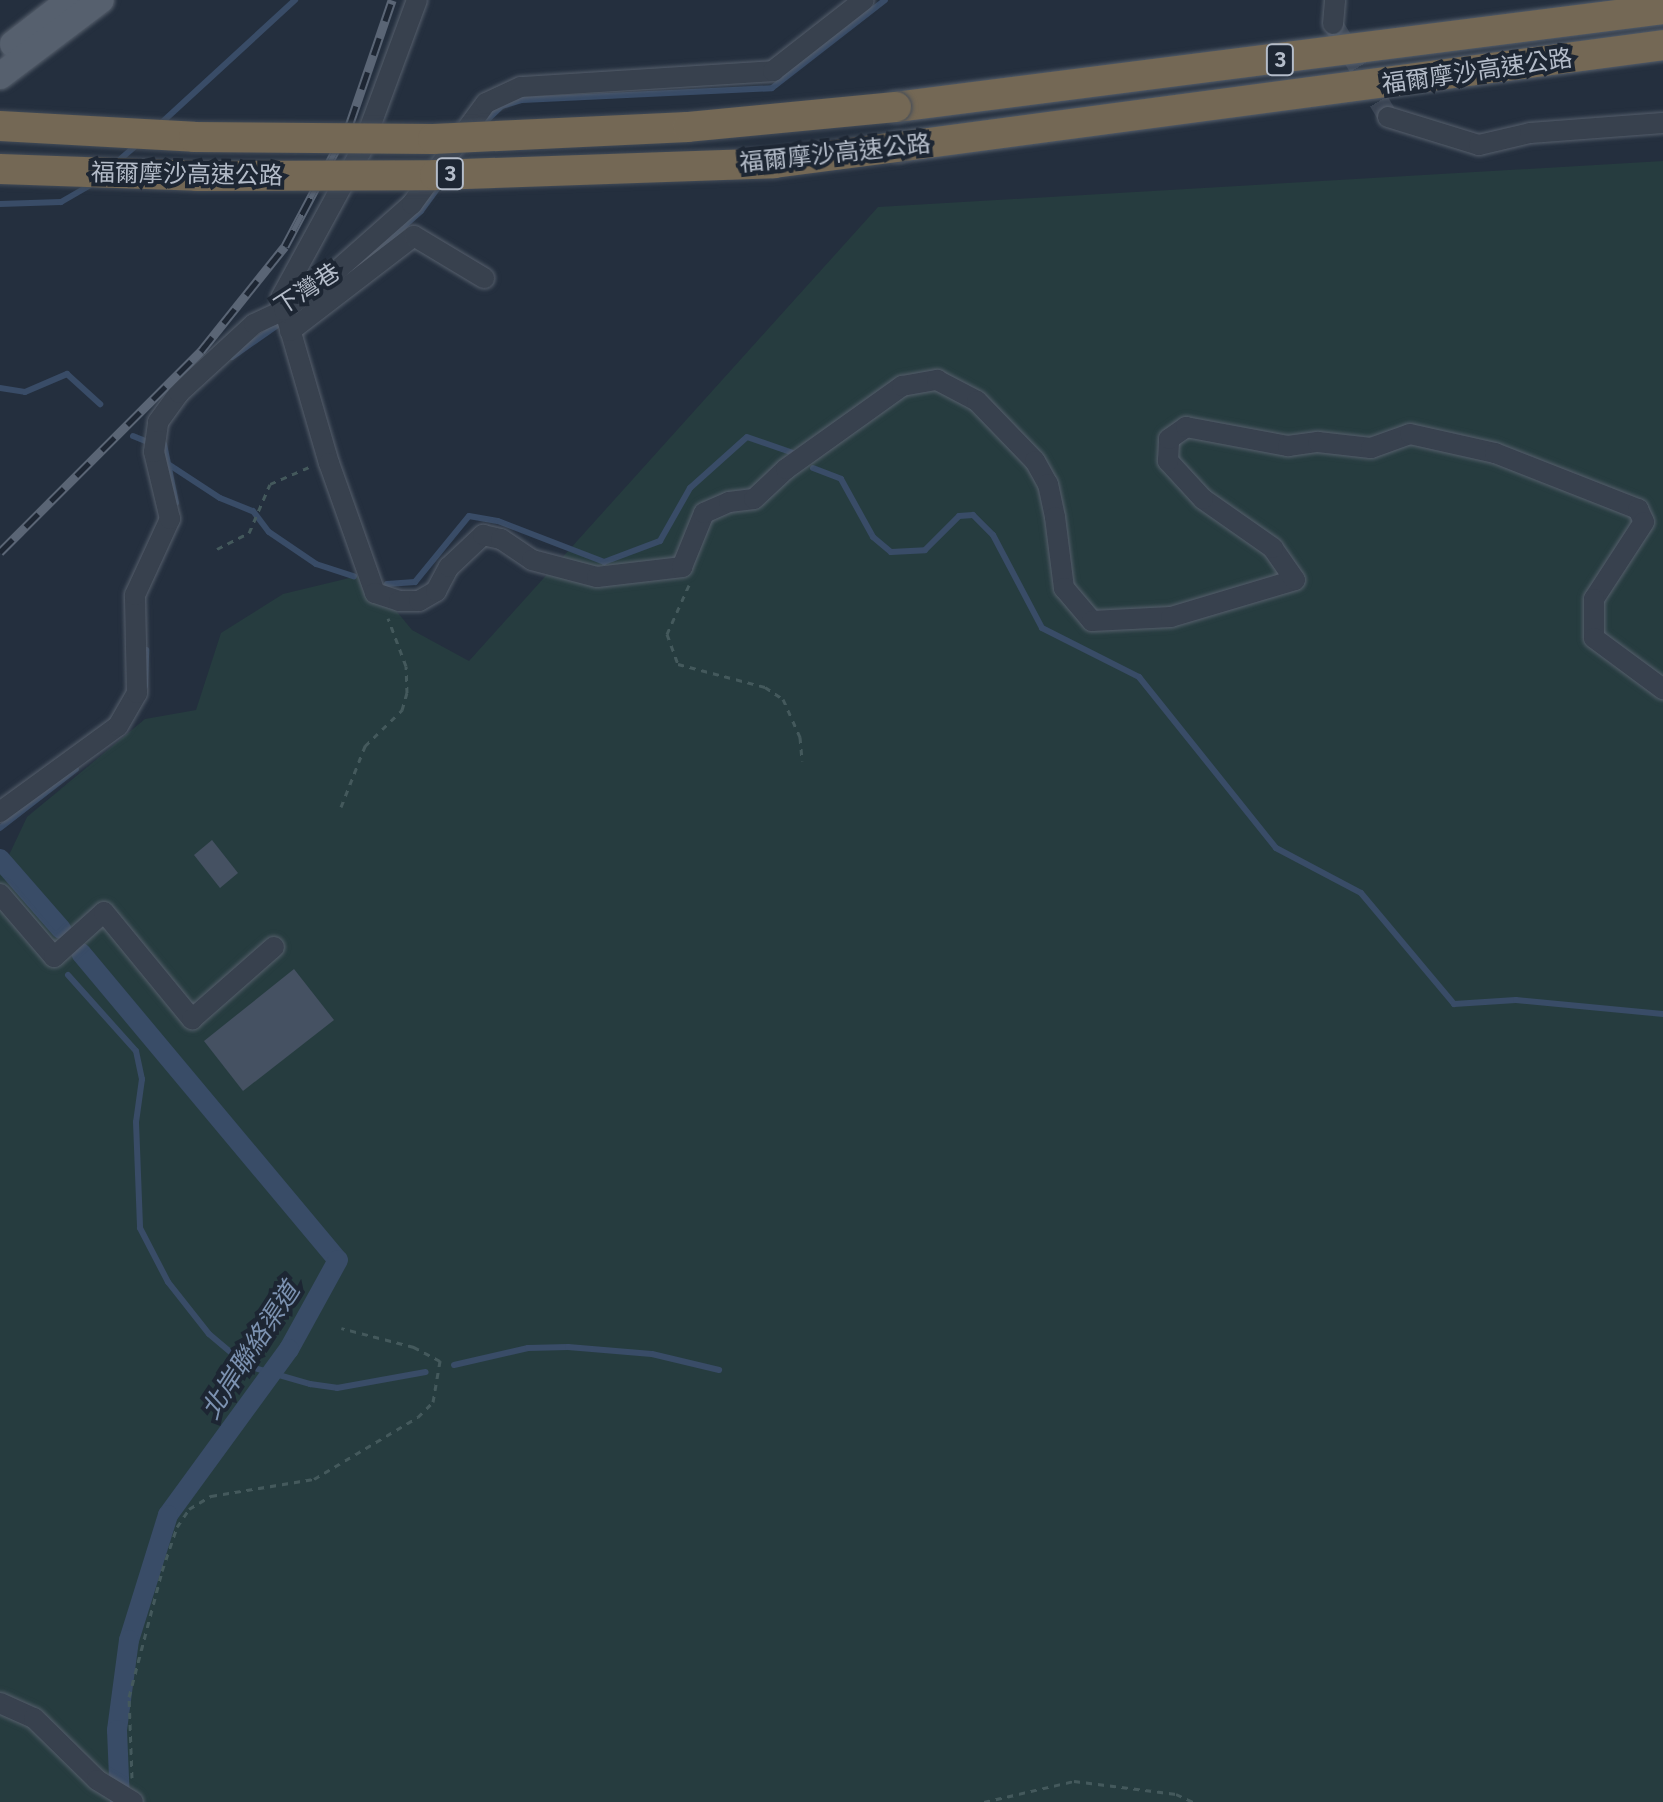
<!DOCTYPE html>
<meta charset="utf-8">
<style>
body{margin:0}
#map{position:relative;width:1663px;height:1802px;overflow:hidden;background:#242f3e;font-family:Figtree,"Noto Sans TC",sans-serif}
div>[style]{position:absolute}
[style*='--x']{left:calc(var(--x)*1px);top:calc(var(--y)*1px);width:calc(var(--w)*1px);rotate:calc(var(--a)*1deg)}
.green>*{inset:0;background:#263c3f}
.stream>*{height:6px;margin:-3px;padding:0 3px;transform-origin:3px;border-radius:3px;background:#394c67}
.canal>*{height:20px;margin:-10px;padding:0 10px;transform-origin:10px;border-radius:10px;background:#394c67}
.building>*{inset:0;background:#455162}
.minor-tunnel>*{height:20px;margin-top:-10px;transform-origin:0;background:repeating-linear-gradient(90deg,#3a4453 0 20px,transparent 0 30px)}
.path>*{height:3px;margin-top:-1.5px;transform-origin:0;background:repeating-linear-gradient(90deg,#44595c 0 6px,transparent 0 12px)}
.roads{filter:drop-shadow(0 0 2px #565f6c) drop-shadow(0 0 2px #565f6c)}
.minor>*{height:20px;margin:-10px;padding:0 10px;transform-origin:10px;border-radius:10px;background:#38414e}
.major>*{height:26px;margin:-13px;padding:0 13px;transform-origin:13px;border-radius:13px;background:#56606e}
.highway>*{height:30px;margin:-15px;padding:0 15px;transform-origin:15px;border-radius:15px;background:#746855}
.rail>*{height:9px;margin-top:-4.5px;transform-origin:0;background:repeating-linear-gradient(90deg,#1d2633 0 18px,#5a6575 0 36px);box-sizing:border-box;border-block:2px solid #5a6575}
.bridges{filter:drop-shadow(0 0 2px #434c59) drop-shadow(0 0 2px #434c59)}
.highway-bridge>*{height:30px;margin:-15px;padding:0 15px;transform-origin:15px;border-radius:15px;background:#746855}
span{translate:-50% -50%;white-space:nowrap;text-align:center;line-height:1.15;-webkit-text-stroke:8px #1d2633;paint-order:stroke}
.shield-label span{padding:2px 6px;background:#1d2633;border:2px solid;border-radius:6px;-webkit-text-stroke-width:0}
.shield-label{font-size:22px;color:#b4bcc9;font-weight:700}
.street-label{font-size:24px;color:#b4bcc9}
.water-label{font-size:26px;color:#7c92b1;font-style:italic}
</style>
<div id="map">
<div class="green">
<i style="clip-path:polygon(1663px 161px,1663px 1802px,0 1802px,0 874px,27px 817px,145px 719px,196px 710px,221px 633px,283px 594px,366px 574px,412px 630px,469px 661px,878px 207px)"></i>
</div>
<div class="stream">
<i style="--x:159;--y:125;--w:185;--a:-42.6"></i>
<i style="--x:482;--y:125;--w:28;--a:-44"></i>
<i style="--x:502;--y:106;--w:21;--a:-17"></i>
<i style="--x:522;--y:100;--w:250;--a:-2.7"></i>
<i style="--x:772;--y:88;--w:143;--a:-37.9"></i>
<i style="--x:117;--y:162;--w:29;--a:-41"></i>
<i style="--x:0;--y:204;--w:61;--a:-1.9"></i>
<i style="--x:61;--y:202;--w:38;--a:-30"></i>
<i style="--x:359;--y:266;--w:83;--a:-41.6"></i>
<i style="--x:421;--y:211;--w:34;--a:-54"></i>
<i style="--x:232;--y:357;--w:61;--a:-35"></i>
<i style="--x:0;--y:388;--w:25;--a:9"></i>
<i style="--x:25;--y:392;--w:46;--a:-23.2"></i>
<i style="--x:67;--y:374;--w:45;--a:42.3"></i>
<i style="--x:133;--y:436;--w:18;--a:22"></i>
<i style="--x:164;--y:444;--w:60;--a:78.5"></i>
<i style="--x:168;--y:464;--w:62;--a:33.2"></i>
<i style="--x:220;--y:498;--w:35;--a:22"></i>
<i style="--x:253;--y:511;--w:26;--a:53"></i>
<i style="--x:269;--y:532;--w:57;--a:34.2"></i>
<i style="--x:316;--y:564;--w:40;--a:18"></i>
<i style="--x:813;--y:468;--w:30;--a:21"></i>
<i style="--x:841;--y:479;--w:66;--a:61.1"></i>
<i style="--x:873;--y:537;--w:23;--a:40"></i>
<i style="--x:891;--y:552;--w:34;--a:-3"></i>
<i style="--x:925;--y:550;--w:48;--a:-45"></i>
<i style="--x:959;--y:516;--w:14;--a:-4"></i>
<i style="--x:973;--y:515;--w:28;--a:45"></i>
<i style="--x:993;--y:535;--w:105;--a:62.2"></i>
<i style="--x:1042;--y:628;--w:109;--a:26.8"></i>
<i style="--x:1139;--y:677;--w:219;--a:51.3"></i>
<i style="--x:1276;--y:848;--w:96;--a:27.9"></i>
<i style="--x:1361;--y:893;--w:145;--a:50"></i>
<i style="--x:1454;--y:1004;--w:62;--a:-3.7"></i>
<i style="--x:1516;--y:1000;--w:148;--a:5.4"></i>
<i style="--x:387;--y:584;--w:28;--a:-4"></i>
<i style="--x:415;--y:582;--w:85;--a:-50.7"></i>
<i style="--x:469;--y:516;--w:29;--a:10"></i>
<i style="--x:498;--y:521;--w:114;--a:21.1"></i>
<i style="--x:604;--y:562;--w:60;--a:-20.6"></i>
<i style="--x:660;--y:541;--w:61;--a:-60.5"></i>
<i style="--x:690;--y:488;--w:76;--a:-41.8"></i>
<i style="--x:747;--y:437;--w:52;--a:19.1"></i>
<i style="--x:145;--y:686;--w:36;--a:-88"></i>
<i style="--x:0;--y:828;--w:96;--a:-37.8"></i>
<i style="--x:68;--y:975;--w:102;--a:48.2"></i>
<i style="--x:136;--y:1051;--w:29;--a:78"></i>
<i style="--x:142;--y:1079;--w:43;--a:97.9"></i>
<i style="--x:136;--y:1122;--w:106;--a:87.8"></i>
<i style="--x:140;--y:1228;--w:61;--a:62.6"></i>
<i style="--x:168;--y:1282;--w:66;--a:51.7"></i>
<i style="--x:209;--y:1334;--w:50;--a:40.1"></i>
<i style="--x:247;--y:1366;--w:66;--a:15.9"></i>
<i style="--x:310;--y:1384;--w:27;--a:8"></i>
<i style="--x:337;--y:1388;--w:90;--a:-10.2"></i>
<i style="--x:454;--y:1365;--w:76;--a:-12.9"></i>
<i style="--x:528;--y:1348;--w:40;--a:-1.4"></i>
<i style="--x:568;--y:1347;--w:84;--a:4.8"></i>
<i style="--x:652;--y:1354;--w:69;--a:13.4"></i>
</div>
<div class="canal">
<i style="--x:0;--y:859;--w:93;--a:48.9"></i>
<i style="--x:81;--y:953;--w:400;--a:50.1"></i>
<i style="--x:338;--y:1260;--w:102;--a:118.8"></i>
<i style="--x:289;--y:1349;--w:205;--a:126.1"></i>
<i style="--x:168;--y:1515;--w:131;--a:107.3"></i>
<i style="--x:129;--y:1640;--w:91;--a:97.6"></i>
<i style="--x:117;--y:1730;--w:72;--a:87.6"></i>
</div>
<div class="building">
<i style="clip-path:polygon(212px 840px,238px 873px,220px 888px,194px 855px)"></i>
<i style="clip-path:polygon(294px 969px,334px 1020px,243px 1091px,204px 1041px)"></i>
</div>
<div class="minor-tunnel">
<i style="--x:1333;--y:24;--w:108;--a:59.4"></i>
</div>
<div class="path">
<i style="--x:217;--y:549;--w:36;--a:-27"></i>
<i style="--x:249;--y:533;--w:53;--a:-66.8"></i>
<i style="--x:270;--y:484;--w:43;--a:-23.6"></i>
<i style="--x:689;--y:585;--w:54;--a:114.2"></i>
<i style="--x:667;--y:634;--w:32;--a:70"></i>
<i style="--x:678;--y:664;--w:90;--a:14.8"></i>
<i style="--x:765;--y:687;--w:22;--a:34"></i>
<i style="--x:783;--y:699;--w:42;--a:65.9"></i>
<i style="--x:800;--y:737;--w:24;--a:85"></i>
<i style="--x:341;--y:807;--w:66;--a:-68.5"></i>
<i style="--x:365;--y:746;--w:52;--a:-44.2"></i>
<i style="--x:402;--y:710;--w:18;--a:-74"></i>
<i style="--x:407;--y:693;--w:27;--a:-92"></i>
<i style="--x:406;--y:666;--w:51;--a:-110.6"></i>
<i style="--x:132;--y:1778;--w:81;--a:-92.1"></i>
<i style="--x:129;--y:1697;--w:130;--a:-75.3"></i>
<i style="--x:162;--y:1571;--w:46;--a:-71.2"></i>
<i style="--x:177;--y:1527;--w:22;--a:-56"></i>
<i style="--x:189;--y:1509;--w:26;--a:-31"></i>
<i style="--x:211;--y:1496;--w:104;--a:-9.4"></i>
<i style="--x:314;--y:1479;--w:121;--a:-30.8"></i>
<i style="--x:418;--y:1417;--w:21;--a:-45"></i>
<i style="--x:433;--y:1402;--w:42;--a:-80.3"></i>
<i style="--x:440;--y:1361;--w:30;--a:-152"></i>
<i style="--x:414;--y:1347;--w:75;--a:-165.4"></i>
<i style="--x:984;--y:1802;--w:92;--a:-13.1"></i>
<i style="--x:1074;--y:1781;--w:103;--a:7.3"></i>
<i style="--x:1176;--y:1794;--w:19;--a:25"></i>
</div>
<div class="roads">
<div class="minor">
<i style="--x:417;--y:0;--w:161;--a:110.3"></i>
<i style="--x:361;--y:151;--w:167;--a:118.6"></i>
<i style="--x:281;--y:298;--w:172;--a:73.8"></i>
<i style="--x:329;--y:463;--w:138;--a:70.5"></i>
<i style="--x:375;--y:593;--w:25;--a:18"></i>
<i style="--x:399;--y:601;--w:20;--a:0"></i>
<i style="--x:419;--y:601;--w:20;--a:-30"></i>
<i style="--x:436;--y:591;--w:27;--a:-62"></i>
<i style="--x:449;--y:567;--w:47;--a:-43.3"></i>
<i style="--x:483;--y:535;--w:18;--a:13"></i>
<i style="--x:501;--y:539;--w:37;--a:34"></i>
<i style="--x:532;--y:560;--w:67;--a:14.7"></i>
<i style="--x:597;--y:577;--w:86;--a:-6.7"></i>
<i style="--x:682;--y:567;--w:58;--a:-67.8"></i>
<i style="--x:704;--y:513;--w:27;--a:-24"></i>
<i style="--x:729;--y:502;--w:25;--a:-7"></i>
<i style="--x:754;--y:499;--w:44;--a:-43.2"></i>
<i style="--x:786;--y:469;--w:143;--a:-35.6"></i>
<i style="--x:902;--y:386;--w:36;--a:-10"></i>
<i style="--x:937;--y:380;--w:45;--a:27.7"></i>
<i style="--x:977;--y:401;--w:83;--a:46"></i>
<i style="--x:1035;--y:461;--w:26;--a:61"></i>
<i style="--x:1048;--y:484;--w:34;--a:78"></i>
<i style="--x:1055;--y:517;--w:72;--a:82.8"></i>
<i style="--x:1064;--y:588;--w:43;--a:49.7"></i>
<i style="--x:1092;--y:621;--w:79;--a:-2.9"></i>
<i style="--x:1171;--y:617;--w:129;--a:-16.6"></i>
<i style="--x:1295;--y:580;--w:39;--a:-125"></i>
<i style="--x:1273;--y:548;--w:85;--a:-145"></i>
<i style="--x:1203;--y:499;--w:52;--a:-132.6"></i>
<i style="--x:1168;--y:461;--w:22;--a:-87"></i>
<i style="--x:1169;--y:439;--w:21;--a:-35"></i>
<i style="--x:1186;--y:427;--w:104;--a:10.6"></i>
<i style="--x:1288;--y:446;--w:30;--a:-8"></i>
<i style="--x:1318;--y:442;--w:53;--a:6.5"></i>
<i style="--x:1371;--y:448;--w:41;--a:-19.7"></i>
<i style="--x:1410;--y:434;--w:87;--a:12.6"></i>
<i style="--x:1495;--y:453;--w:154;--a:21.4"></i>
<i style="--x:1638;--y:509;--w:14;--a:65"></i>
<i style="--x:1644;--y:522;--w:92;--a:123"></i>
<i style="--x:1594;--y:599;--w:39;--a:90"></i>
<i style="--x:1594;--y:638;--w:86;--a:36.5"></i>
<i style="--x:1333;--y:24;--w:24;--a:-85"></i>
<i style="--x:1388;--y:117;--w:95;--a:17.1"></i>
<i style="--x:1479;--y:145;--w:52;--a:-13.2"></i>
<i style="--x:1530;--y:133;--w:133;--a:-4.3"></i>
<i style="--x:290;--y:331;--w:156;--a:-37.5"></i>
<i style="--x:414;--y:236;--w:82;--a:31"></i>
<i style="--x:0;--y:812;--w:146;--a:-36.1"></i>
<i style="--x:118;--y:726;--w:38;--a:-60"></i>
<i style="--x:137;--y:693;--w:98;--a:-91.2"></i>
<i style="--x:135;--y:595;--w:84;--a:-65.3"></i>
<i style="--x:170;--y:519;--w:69;--a:-103.4"></i>
<i style="--x:154;--y:452;--w:30;--a:-82"></i>
<i style="--x:158;--y:422;--w:36;--a:-54"></i>
<i style="--x:179;--y:393;--w:102;--a:-42.6"></i>
<i style="--x:254;--y:324;--w:33;--a:-25"></i>
<i style="--x:284;--y:310;--w:62;--a:-36.5"></i>
<i style="--x:334;--y:273;--w:104;--a:-41.5"></i>
<i style="--x:412;--y:204;--w:125;--a:-53.8"></i>
<i style="--x:486;--y:103;--w:38;--a:-25"></i>
<i style="--x:521;--y:87;--w:253;--a:-3.6"></i>
<i style="--x:773;--y:71;--w:115;--a:-38"></i>
<i style="--x:0;--y:894;--w:83;--a:49.4"></i>
<i style="--x:54;--y:957;--w:67;--a:-42"></i>
<i style="--x:104;--y:912;--w:139;--a:50.6"></i>
<i style="--x:192;--y:1019;--w:109;--a:-41.3"></i>
<i style="--x:0;--y:1703;--w:37;--a:24"></i>
<i style="--x:34;--y:1718;--w:88;--a:44.5"></i>
<i style="--x:97;--y:1780;--w:42;--a:31.4"></i>
</div>
<div class="major">
<i style="--x:13;--y:44;--w:72;--a:-37.7"></i>
<i style="--x:0;--y:76;--w:126;--a:-37"></i>
</div>
<div class="highway">
<i style="--x:896;--y:107;--w:773;--a:-7.28"></i>
<i style="--x:898;--y:147;--w:772;--a:-7.59"></i>
</div>
</div>
<div class="rail">
<i style="--x:0;--y:552;--w:284;--a:-45"></i>
<i style="--x:201;--y:351;--w:134;--a:-51.3"></i>
<i style="--x:285;--y:246;--w:139;--a:-62.1"></i>
<i style="--x:350;--y:123;--w:130;--a:-71.1"></i>
</div>
<div class="bridges">
<div class="highway-bridge">
<i style="--x:0;--y:126;--w:194;--a:3.2"></i>
<i style="--x:194;--y:137;--w:239;--a:0.5"></i>
<i style="--x:433;--y:139;--w:255;--a:-2.7"></i>
<i style="--x:688;--y:127;--w:209;--a:-5.5"></i>
<i style="--x:0;--y:169;--w:197;--a:2"></i>
<i style="--x:197;--y:176;--w:238;--a:-0.2"></i>
<i style="--x:435;--y:175;--w:339;--a:-2"></i>
<i style="--x:774;--y:163;--w:125;--a:-7.4"></i>
</div>
</div>
<div class="shield-label">
<span style="left:1280px;top:60px">3</span>
<span style="left:450px;top:174px">3</span>
</div>
<div class="street-label">
<span style="left:1477px;top:71px;rotate:-8deg">福爾摩沙高速公路</span>
<span style="left:835px;top:153px;rotate:-6deg">福爾摩沙高速公路</span>
<span style="left:187px;top:174px;rotate:1deg">福爾摩沙高速公路</span>
<span style="left:307px;top:289px;rotate:-33deg">下灣巷</span>
</div>
<div class="water-label">
<span style="left:251px;top:1351px;rotate:-57deg">北岸聯絡渠道</span>
</div>
</div>
